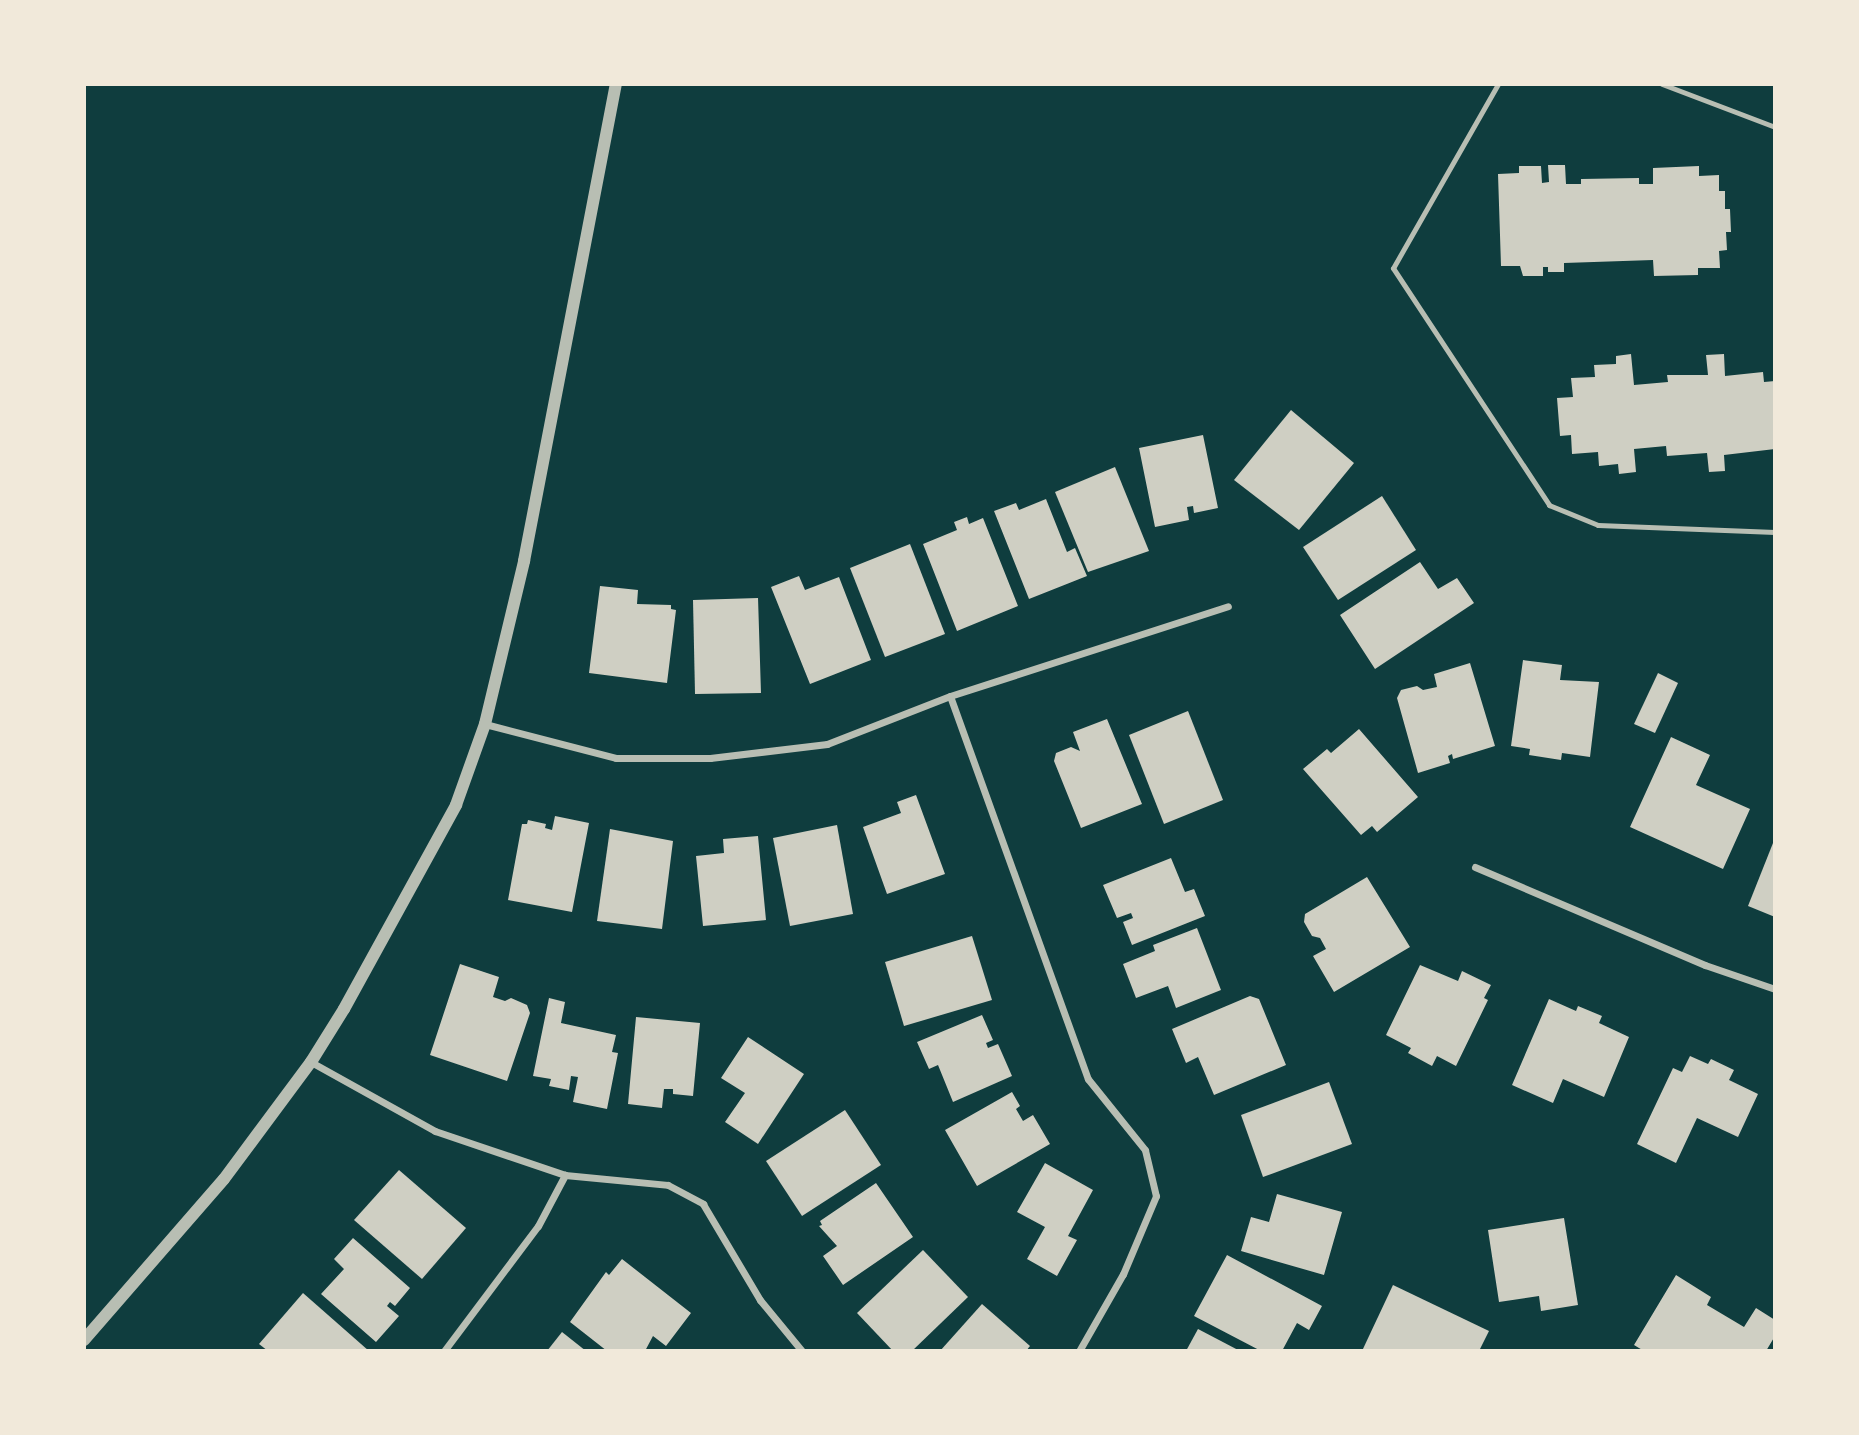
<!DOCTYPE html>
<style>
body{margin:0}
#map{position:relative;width:1859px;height:1435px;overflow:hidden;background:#0f3d3e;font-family:"Open Sans",sans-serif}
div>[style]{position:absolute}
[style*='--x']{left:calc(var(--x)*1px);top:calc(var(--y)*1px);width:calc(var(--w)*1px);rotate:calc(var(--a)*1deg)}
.building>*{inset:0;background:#cfcfc3}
.service>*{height:5px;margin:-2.5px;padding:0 2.5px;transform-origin:2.5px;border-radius:2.5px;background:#b8beb3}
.minor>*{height:7px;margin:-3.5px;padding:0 3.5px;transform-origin:3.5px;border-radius:3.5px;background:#b8beb3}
.tertiary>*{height:12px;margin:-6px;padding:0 6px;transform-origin:6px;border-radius:6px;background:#b8beb3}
span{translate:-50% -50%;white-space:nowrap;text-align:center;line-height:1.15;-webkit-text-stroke:6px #f1e9da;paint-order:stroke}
.frame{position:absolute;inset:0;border:86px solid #f1e9da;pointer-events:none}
</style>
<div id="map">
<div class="building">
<i style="clip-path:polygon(1548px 165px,1565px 165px,1566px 184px,1581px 184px,1581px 179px,1639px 178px,1639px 184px,1653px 184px,1653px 168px,1699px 166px,1699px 176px,1719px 175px,1719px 191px,1725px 191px,1725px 209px,1730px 209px,1731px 232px,1726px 232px,1727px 250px,1719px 251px,1720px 268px,1698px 268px,1698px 275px,1654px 276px,1653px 260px,1564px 263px,1564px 272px,1548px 272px,1548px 267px,1543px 267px,1543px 276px,1523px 276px,1520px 266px,1501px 266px,1498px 174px,1519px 173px,1519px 166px,1541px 166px,1542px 183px,1549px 182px)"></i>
<i style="clip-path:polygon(1631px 354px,1634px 385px,1668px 382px,1667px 375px,1708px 375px,1706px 355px,1724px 354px,1725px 376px,1763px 372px,1764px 382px,1775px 381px,1775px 449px,1724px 455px,1725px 471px,1709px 472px,1707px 453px,1667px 456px,1666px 446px,1634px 449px,1636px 472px,1619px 474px,1618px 464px,1599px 466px,1598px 452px,1572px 454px,1571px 435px,1560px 436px,1557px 398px,1573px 397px,1571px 378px,1595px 377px,1594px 365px,1616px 364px,1616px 356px)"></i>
<i style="clip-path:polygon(1291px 410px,1354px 463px,1299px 530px,1234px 480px)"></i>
<i style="clip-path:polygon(1203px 435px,1218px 508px,1194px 513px,1193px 506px,1187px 507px,1189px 520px,1155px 527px,1139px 448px)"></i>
<i style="clip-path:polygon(1115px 467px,1149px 551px,1088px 572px,1055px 492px)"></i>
<i style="clip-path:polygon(1382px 496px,1416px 550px,1338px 600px,1303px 547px)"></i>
<i style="clip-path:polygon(1046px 499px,1067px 552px,1075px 548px,1087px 576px,1029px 599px,994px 511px,1016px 503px,1019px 510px)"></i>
<i style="clip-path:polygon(967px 517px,969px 524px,983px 518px,1018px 606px,957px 631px,923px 544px,957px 530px,954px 522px)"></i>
<i style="clip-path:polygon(910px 544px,945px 634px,885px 657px,850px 568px)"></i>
<i style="clip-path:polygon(1420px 562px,1438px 589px,1457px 578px,1474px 603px,1375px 669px,1340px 615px)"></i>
<i style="clip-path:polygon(799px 576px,805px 590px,839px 577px,871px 660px,810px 684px,771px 587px)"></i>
<i style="clip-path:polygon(600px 586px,638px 590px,637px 604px,671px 605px,671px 609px,676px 610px,667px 683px,589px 673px)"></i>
<i style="clip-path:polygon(758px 598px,761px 693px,695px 694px,693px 600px)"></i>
<i style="clip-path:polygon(1523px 660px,1562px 665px,1560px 680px,1599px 682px,1590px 757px,1562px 753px,1561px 760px,1529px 755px,1530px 749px,1511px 746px)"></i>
<i style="clip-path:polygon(1470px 663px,1495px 746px,1453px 759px,1452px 754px,1448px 756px,1450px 763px,1418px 773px,1397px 698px,1401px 690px,1417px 686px,1423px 690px,1437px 687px,1434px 674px)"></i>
<i style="clip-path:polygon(1658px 673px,1678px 683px,1655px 733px,1634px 724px)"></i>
<i style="clip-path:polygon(1188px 711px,1223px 800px,1164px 824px,1129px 735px)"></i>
<i style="clip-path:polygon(1107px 719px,1142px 804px,1081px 828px,1054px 761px,1056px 753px,1071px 747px,1080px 751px,1073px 732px)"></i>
<i style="clip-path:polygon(1359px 729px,1418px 797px,1377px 832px,1372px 826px,1361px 835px,1303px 769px,1327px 749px,1331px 753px)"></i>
<i style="clip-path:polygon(1671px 737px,1710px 755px,1696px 785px,1750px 809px,1723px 869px,1630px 827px)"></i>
<i style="clip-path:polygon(916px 795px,945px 874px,887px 894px,863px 827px,901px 813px,897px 802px)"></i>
<i style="clip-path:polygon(555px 816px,589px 823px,572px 912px,508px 900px,522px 824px,527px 824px,528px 820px,546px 824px,545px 828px,552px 830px)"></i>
<i style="clip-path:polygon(837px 825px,853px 914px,790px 926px,773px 838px)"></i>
<i style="clip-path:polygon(610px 829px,673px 841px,662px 929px,597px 921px)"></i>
<i style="clip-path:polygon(758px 836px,766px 920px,703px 926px,696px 856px,724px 853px,723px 839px)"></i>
<i style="clip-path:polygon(1775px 838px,1775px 917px,1748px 906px)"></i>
<i style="clip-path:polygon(1171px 858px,1185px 892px,1194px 889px,1205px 916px,1132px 945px,1123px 922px,1133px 918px,1131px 913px,1117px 918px,1103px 885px)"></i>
<i style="clip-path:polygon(1367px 877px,1410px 947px,1334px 992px,1313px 956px,1326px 949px,1320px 938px,1312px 936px,1304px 922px,1305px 914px)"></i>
<i style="clip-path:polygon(1197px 928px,1221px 990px,1176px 1008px,1168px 986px,1136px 998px,1123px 964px,1155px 951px,1153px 945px)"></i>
<i style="clip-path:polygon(972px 936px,992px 1000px,904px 1026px,885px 962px)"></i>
<i style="clip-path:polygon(460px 964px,499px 977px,493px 997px,505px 1001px,511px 998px,527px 1005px,530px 1013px,507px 1081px,430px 1055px)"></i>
<i style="clip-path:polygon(1420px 965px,1458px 981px,1462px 971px,1491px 985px,1484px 998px,1488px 1000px,1456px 1066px,1437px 1056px,1432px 1066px,1408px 1053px,1411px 1048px,1386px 1035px)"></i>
<i style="clip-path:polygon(1250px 996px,1259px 999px,1286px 1065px,1214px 1095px,1198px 1057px,1186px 1063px,1172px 1029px)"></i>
<i style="clip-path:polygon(549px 998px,565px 1002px,561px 1023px,616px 1035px,612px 1052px,618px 1053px,607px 1109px,573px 1102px,578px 1077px,571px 1076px,569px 1090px,549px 1086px,551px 1079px,533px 1076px)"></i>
<i style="clip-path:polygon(1549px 999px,1576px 1011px,1578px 1006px,1602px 1016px,1599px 1023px,1629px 1037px,1604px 1097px,1563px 1079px,1553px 1103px,1512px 1085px)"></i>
<i style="clip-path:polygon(982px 1015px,993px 1040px,986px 1043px,988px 1048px,998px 1044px,1012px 1076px,953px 1102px,938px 1065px,929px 1069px,917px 1042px)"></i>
<i style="clip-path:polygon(636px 1017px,700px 1023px,693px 1096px,673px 1094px,673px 1089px,664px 1089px,662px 1108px,628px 1104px)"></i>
<i style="clip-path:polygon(748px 1037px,804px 1074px,758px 1144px,725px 1122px,745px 1093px,721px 1078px)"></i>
<i style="clip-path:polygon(1690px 1056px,1708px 1064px,1711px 1059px,1734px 1070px,1729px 1080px,1758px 1094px,1738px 1137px,1697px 1118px,1676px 1163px,1637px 1144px,1673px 1068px,1682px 1072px)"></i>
<i style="clip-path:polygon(1329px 1082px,1352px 1144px,1263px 1177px,1241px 1115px)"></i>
<i style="clip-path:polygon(1012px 1092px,1020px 1106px,1016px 1109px,1023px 1121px,1033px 1115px,1050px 1144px,977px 1186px,945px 1130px)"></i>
<i style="clip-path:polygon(845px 1110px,881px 1165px,802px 1216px,766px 1161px)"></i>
<i style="clip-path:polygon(1045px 1163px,1093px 1190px,1068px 1236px,1077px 1240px,1057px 1276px,1027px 1259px,1045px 1227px,1017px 1212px)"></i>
<i style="clip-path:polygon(399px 1170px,466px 1228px,422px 1279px,354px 1220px)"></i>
<i style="clip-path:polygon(876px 1183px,913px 1237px,843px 1285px,823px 1256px,837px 1246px,819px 1226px,822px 1225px,820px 1221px)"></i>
<i style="clip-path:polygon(1277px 1194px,1342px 1212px,1324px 1275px,1241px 1251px,1251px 1217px,1269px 1222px)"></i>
<i style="clip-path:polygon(1564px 1218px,1578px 1305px,1541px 1311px,1539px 1296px,1499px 1302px,1488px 1230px)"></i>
<i style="clip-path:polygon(353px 1238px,410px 1288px,395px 1306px,390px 1302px,387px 1306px,399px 1316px,376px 1342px,321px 1294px,344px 1269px,334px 1259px)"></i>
<i style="clip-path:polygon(923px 1250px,968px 1297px,912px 1351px,893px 1351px,857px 1313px)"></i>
<i style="clip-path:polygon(1227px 1255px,1322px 1306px,1309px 1330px,1297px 1323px,1282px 1351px,1261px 1351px,1194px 1316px)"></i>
<i style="clip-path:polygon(622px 1259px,691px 1313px,666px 1346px,653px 1336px,645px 1351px,607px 1351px,570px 1322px,606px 1272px,609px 1275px)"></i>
<i style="clip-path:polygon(1676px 1275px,1711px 1297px,1707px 1305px,1744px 1327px,1756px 1308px,1775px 1320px,1775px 1336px,1766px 1351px,1644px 1351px,1634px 1345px)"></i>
<i style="clip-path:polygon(1393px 1285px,1489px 1331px,1479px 1351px,1362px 1351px)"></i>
<i style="clip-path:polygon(303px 1293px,369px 1351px,268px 1351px,259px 1344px)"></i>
<i style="clip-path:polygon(982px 1304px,1030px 1346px,1026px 1351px,940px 1351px)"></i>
<i style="clip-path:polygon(1198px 1329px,1240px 1351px,1186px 1351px)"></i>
<i style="clip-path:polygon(562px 1332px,586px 1351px,547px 1351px)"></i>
</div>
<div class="service">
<i style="--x:1498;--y:84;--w:212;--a:119.7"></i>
<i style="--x:1393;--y:268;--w:284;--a:56.6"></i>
<i style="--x:1549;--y:505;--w:53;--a:22.2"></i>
<i style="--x:1598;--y:525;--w:177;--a:2.3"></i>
<i style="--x:1662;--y:84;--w:121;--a:20.8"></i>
</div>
<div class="minor">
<i style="--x:950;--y:696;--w:407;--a:70.2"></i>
<i style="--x:1088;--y:1079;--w:91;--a:51.2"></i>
<i style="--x:1145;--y:1150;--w:47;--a:76.6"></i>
<i style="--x:1156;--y:1196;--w:85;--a:112.9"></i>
<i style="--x:1123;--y:1274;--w:89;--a:119.7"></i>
<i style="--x:485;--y:724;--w:135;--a:14.5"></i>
<i style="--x:616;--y:758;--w:94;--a:0"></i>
<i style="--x:710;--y:758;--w:118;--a:-6.8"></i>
<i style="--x:827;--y:744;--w:132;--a:-21.3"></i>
<i style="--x:950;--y:696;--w:292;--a:-17.9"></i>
<i style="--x:1475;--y:867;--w:250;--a:23.1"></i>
<i style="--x:1705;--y:965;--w:74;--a:18.9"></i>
<i style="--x:311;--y:1062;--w:142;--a:29.1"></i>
<i style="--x:435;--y:1131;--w:137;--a:18.7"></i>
<i style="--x:565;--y:1175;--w:103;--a:5.5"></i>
<i style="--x:668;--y:1185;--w:40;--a:28"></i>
<i style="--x:703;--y:1204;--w:112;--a:59.3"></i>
<i style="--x:760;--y:1300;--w:66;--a:50.5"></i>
<i style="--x:444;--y:1351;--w:156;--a:-53.1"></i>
<i style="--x:538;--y:1226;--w:58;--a:-62.1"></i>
</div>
<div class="tertiary">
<i style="--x:84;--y:1340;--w:213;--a:-49"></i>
<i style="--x:224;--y:1179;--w:146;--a:-53.4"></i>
<i style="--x:311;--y:1062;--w:62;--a:-58.1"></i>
<i style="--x:344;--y:1009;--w:233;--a:-61.2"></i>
<i style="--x:456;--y:805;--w:86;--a:-70.3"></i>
<i style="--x:485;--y:724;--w:168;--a:-76.5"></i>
<i style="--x:524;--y:561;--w:486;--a:-79.1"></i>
</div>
<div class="frame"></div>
</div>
